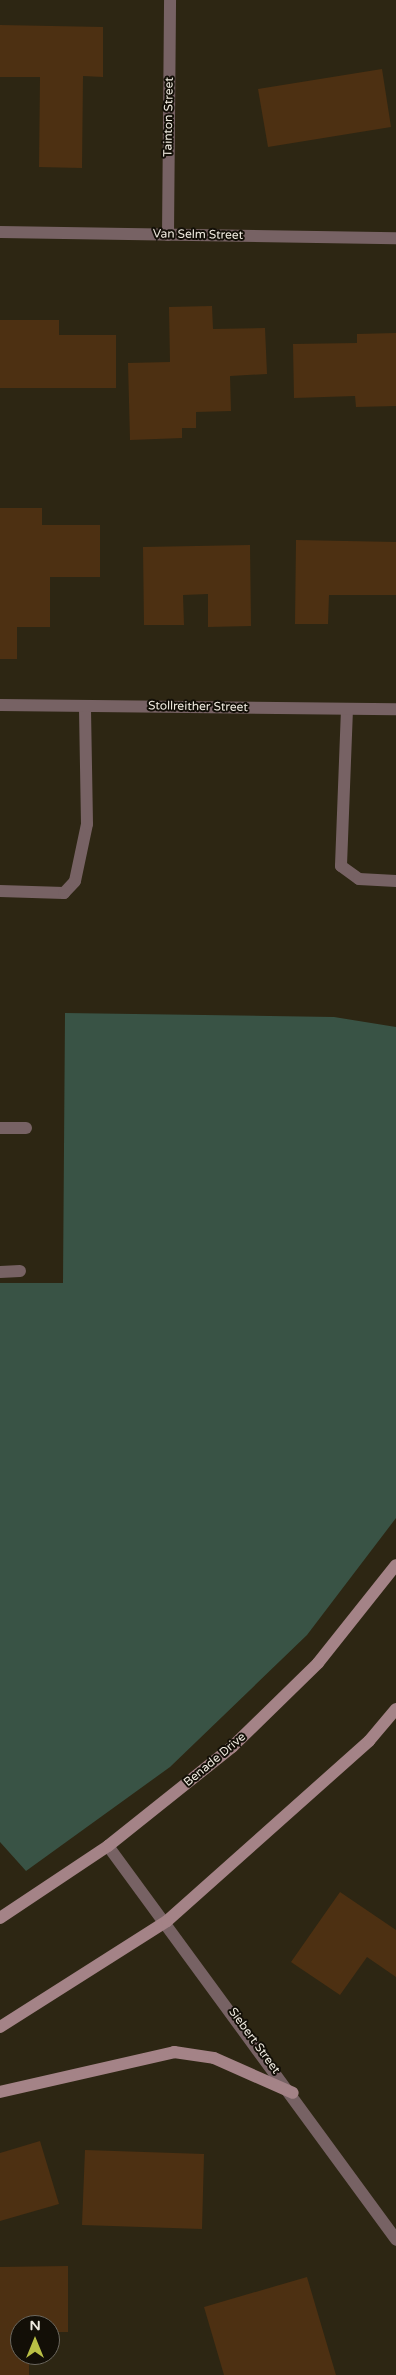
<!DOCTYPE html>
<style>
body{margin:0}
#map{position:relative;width:396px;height:2375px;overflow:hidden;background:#2d2613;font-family:"Varela Round",sans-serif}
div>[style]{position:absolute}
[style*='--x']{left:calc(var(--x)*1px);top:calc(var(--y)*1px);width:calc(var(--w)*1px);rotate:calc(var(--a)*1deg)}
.green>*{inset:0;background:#395345}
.building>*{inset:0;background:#4d3012}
.lane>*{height:12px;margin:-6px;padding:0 6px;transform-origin:6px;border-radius:6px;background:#776264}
.street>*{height:12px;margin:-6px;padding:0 6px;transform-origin:6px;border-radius:6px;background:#776264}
.secondary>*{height:12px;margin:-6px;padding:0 6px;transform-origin:6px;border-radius:6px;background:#a48387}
span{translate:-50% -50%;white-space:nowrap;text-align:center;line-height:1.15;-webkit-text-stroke:4px #130f07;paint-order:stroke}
.street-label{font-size:12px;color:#f0ebe0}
.north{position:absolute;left:10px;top:2315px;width:50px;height:50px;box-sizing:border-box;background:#130f07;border:1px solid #6b675e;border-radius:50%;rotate:0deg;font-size:14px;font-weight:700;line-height:20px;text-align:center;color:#f0ebe0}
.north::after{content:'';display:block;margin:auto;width:18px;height:22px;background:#bac045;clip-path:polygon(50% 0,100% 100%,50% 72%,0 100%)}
</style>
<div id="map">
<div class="green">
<i style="clip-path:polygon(65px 1013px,334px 1017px,396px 1027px,396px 1518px,307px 1635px,170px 1767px,26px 1871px,0 1842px,0 1283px,63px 1283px)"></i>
</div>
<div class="building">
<i style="clip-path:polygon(0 25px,103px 27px,103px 77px,83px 76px,82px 168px,39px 167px,40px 77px,0 77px)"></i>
<i style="clip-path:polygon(382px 69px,391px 127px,268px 147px,258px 89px)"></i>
<i style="clip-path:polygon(212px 306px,213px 329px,265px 328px,267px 374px,230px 376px,231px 411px,196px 412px,196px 428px,182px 428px,182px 438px,130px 440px,128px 363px,170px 362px,169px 307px)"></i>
<i style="clip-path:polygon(0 320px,59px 320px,59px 335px,116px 335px,116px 388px,0 388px)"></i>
<i style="clip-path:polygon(396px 333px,396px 406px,356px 407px,355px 396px,294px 398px,293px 344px,357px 343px,357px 334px)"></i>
<i style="clip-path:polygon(0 508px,42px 508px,42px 525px,100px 525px,100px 577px,50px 577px,50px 627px,17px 627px,17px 659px,0 659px)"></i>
<i style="clip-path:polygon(296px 540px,396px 542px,396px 595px,329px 595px,328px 624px,295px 624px)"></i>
<i style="clip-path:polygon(250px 545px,251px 626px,208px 627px,208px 594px,183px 595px,184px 625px,144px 625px,143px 547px)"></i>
<i style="clip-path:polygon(340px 1892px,396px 1930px,396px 1977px,367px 1957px,340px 1995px,291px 1962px)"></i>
<i style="clip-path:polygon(40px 2141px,59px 2204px,0 2221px,0 2153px)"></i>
<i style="clip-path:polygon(85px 2150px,204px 2154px,202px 2229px,82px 2225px)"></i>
<i style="clip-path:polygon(68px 2266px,68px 2332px,50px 2332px,50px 2325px,20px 2325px,20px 2355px,29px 2355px,29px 2375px,0 2375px,0 2267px)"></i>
<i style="clip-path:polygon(307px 2277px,336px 2375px,224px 2375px,204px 2307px)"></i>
</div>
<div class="lane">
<i style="--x:347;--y:709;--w:157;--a:92.2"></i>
<i style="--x:341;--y:866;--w:22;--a:36"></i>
<i style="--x:359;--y:879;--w:37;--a:3"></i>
<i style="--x:0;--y:891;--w:64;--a:1.8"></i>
<i style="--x:64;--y:893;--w:16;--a:-47"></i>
<i style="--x:75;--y:881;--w:58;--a:-78.1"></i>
<i style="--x:87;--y:824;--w:118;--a:-91"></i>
<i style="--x:0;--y:1128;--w:26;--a:0"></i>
<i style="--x:0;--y:1272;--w:20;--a:-3"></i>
</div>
<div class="street">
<i style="--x:0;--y:232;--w:396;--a:0.9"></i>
<i style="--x:168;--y:235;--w:235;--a:-89.5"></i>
<i style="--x:0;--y:705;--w:396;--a:0.6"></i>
<i style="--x:108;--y:1846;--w:488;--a:53.8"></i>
</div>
<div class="secondary">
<i style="--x:0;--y:1918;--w:130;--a:-33.7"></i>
<i style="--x:108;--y:1846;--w:159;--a:-38.6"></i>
<i style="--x:232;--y:1747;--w:120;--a:-44.3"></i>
<i style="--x:318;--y:1663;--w:125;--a:-51.5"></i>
<i style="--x:0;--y:2027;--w:198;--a:-32.4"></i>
<i style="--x:167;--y:1921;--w:271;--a:-41.7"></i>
<i style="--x:369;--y:1741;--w:42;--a:-49.8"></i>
<i style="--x:0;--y:2092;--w:179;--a:-12.9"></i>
<i style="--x:174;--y:2052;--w:40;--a:8.5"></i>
<i style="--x:214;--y:2058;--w:86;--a:23.9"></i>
</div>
<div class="street-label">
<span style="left:169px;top:117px;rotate:-89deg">Tainton Street</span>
<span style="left:198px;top:235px;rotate:1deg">Van Selm Street</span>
<span style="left:198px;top:707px;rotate:1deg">Stollreither Street</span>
<span style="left:215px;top:1760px;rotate:-40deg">Benade Drive</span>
<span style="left:254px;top:2041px;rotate:54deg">Siebert Street</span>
</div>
<div class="north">N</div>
</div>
